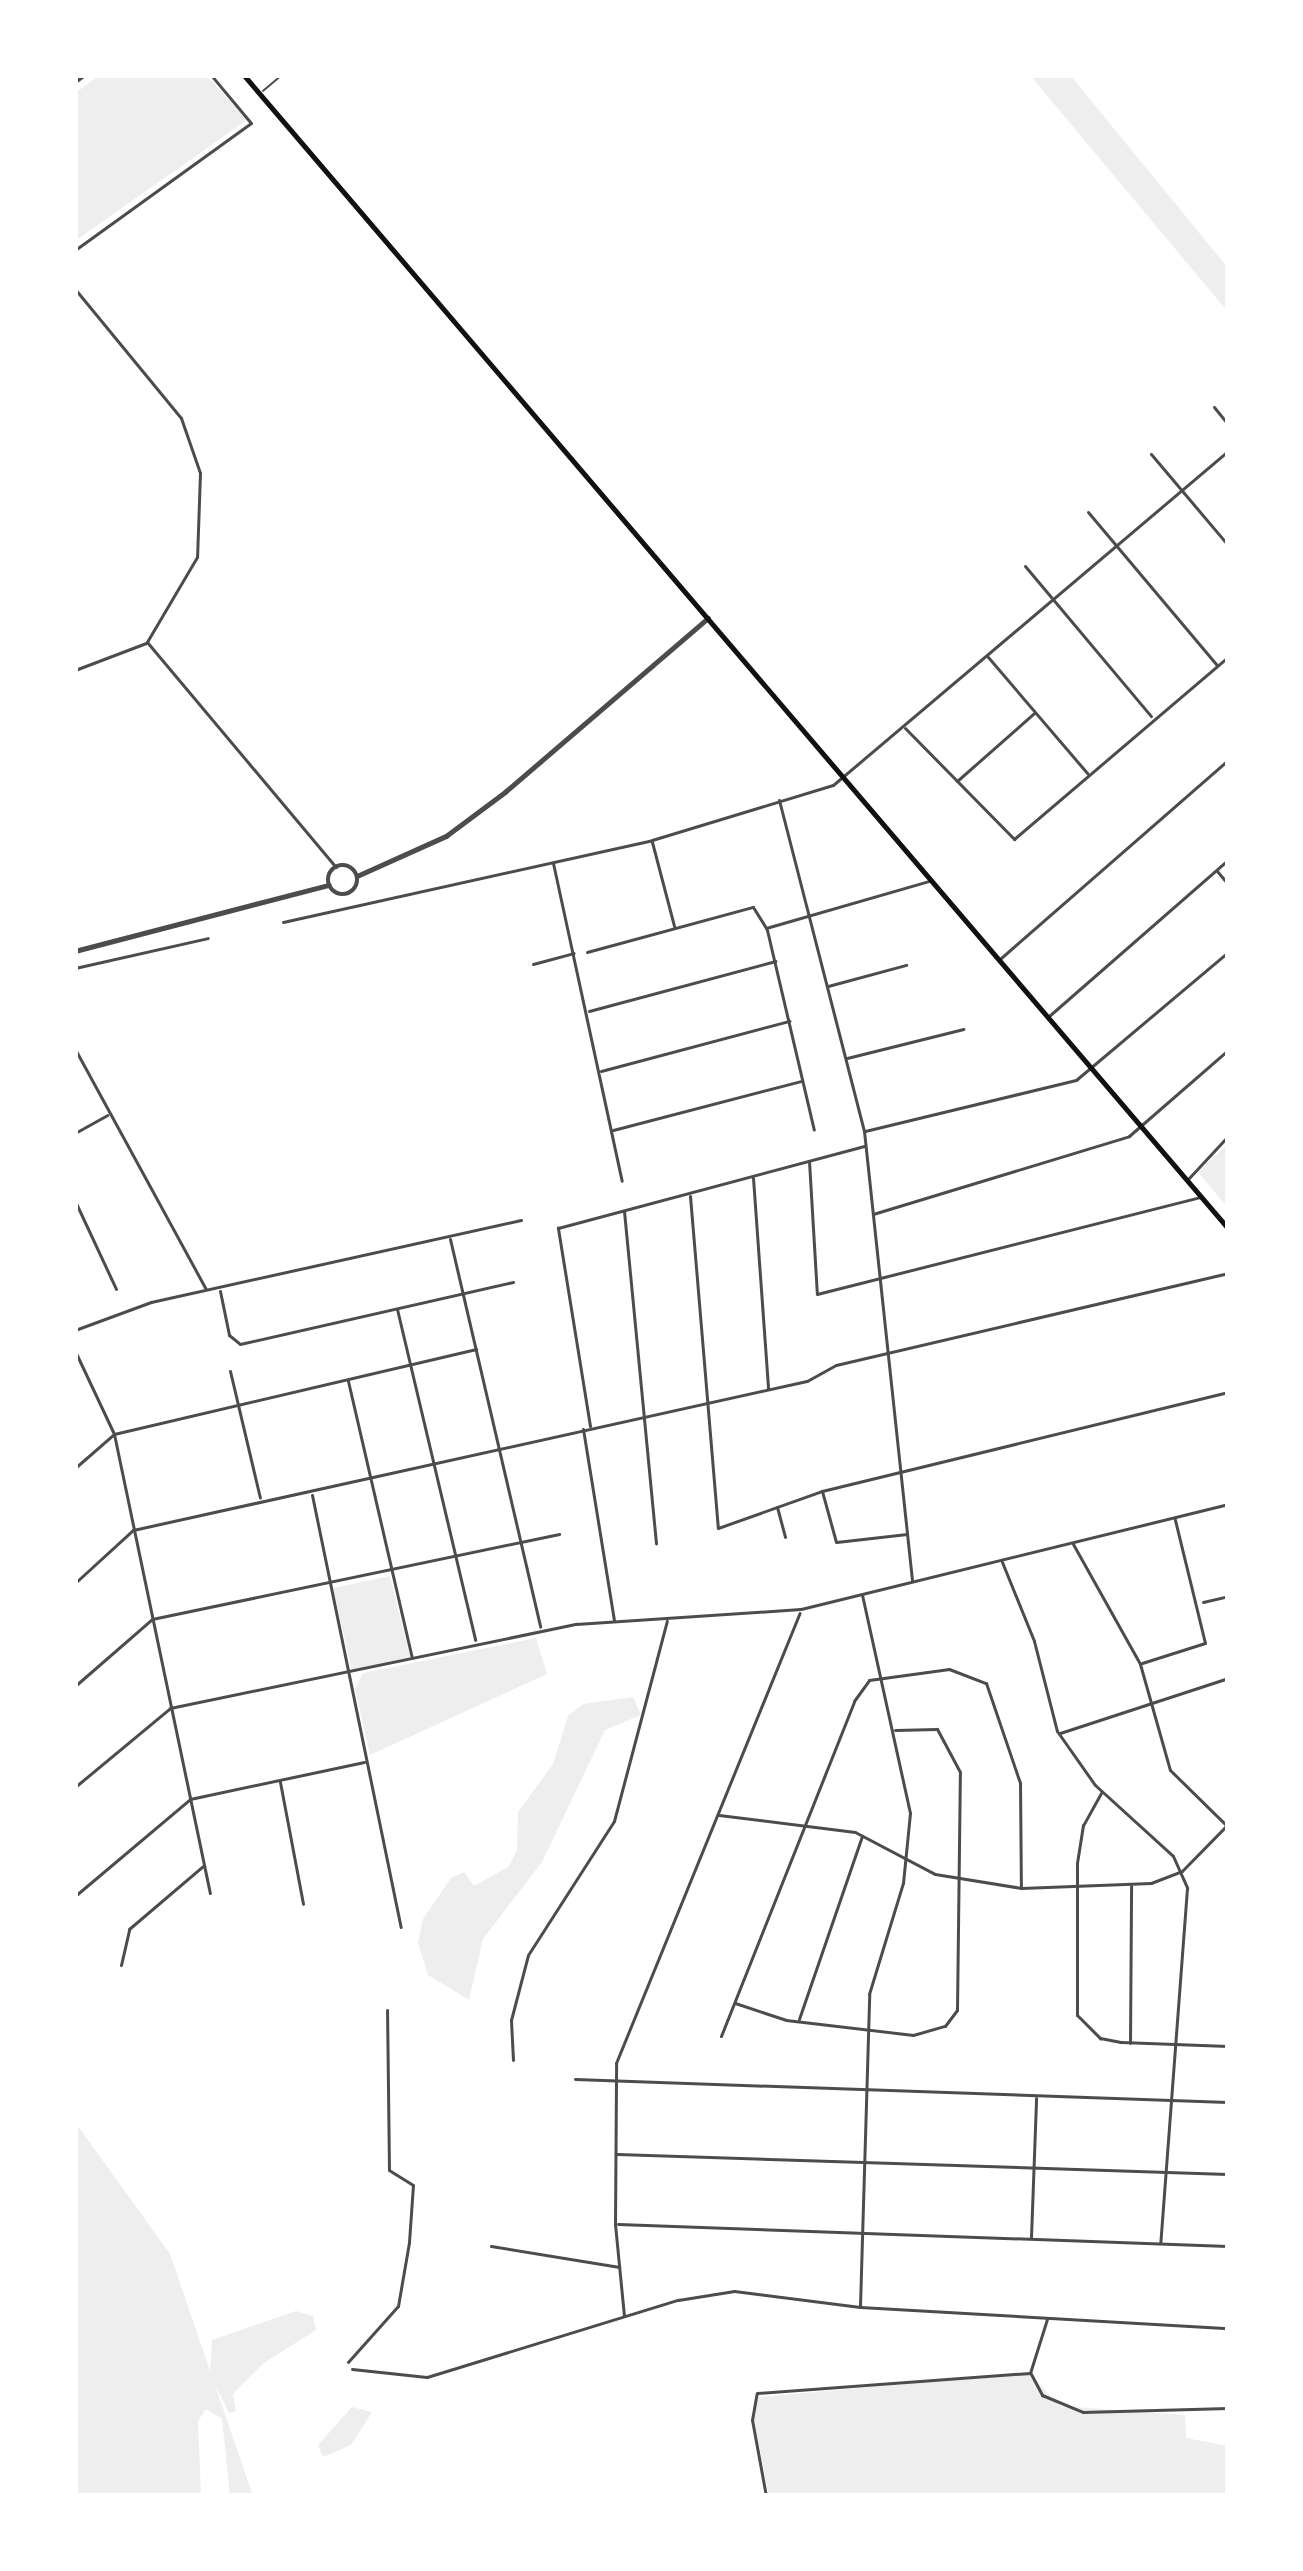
<!DOCTYPE html>
<style>
body{margin:0}
#map{position:relative;width:1303px;height:2571px;overflow:hidden;background:#fff;font-family:Roboto,sans-serif}
div>[style]{position:absolute}
[style*='--x']{left:calc(var(--x)*1px);top:calc(var(--y)*1px);width:calc(var(--w)*1px);rotate:calc(var(--a)*1deg)}
.green>*{inset:0;background:#eee}
.service>*{height:1.5px;margin:-0.75px;padding:0 0.75px;transform-origin:0.75px;border-radius:0.75px;background:#4c4c4c}
.minor>*{height:3px;margin:-1.5px;padding:0 1.5px;transform-origin:1.5px;border-radius:1.5px;background:#4c4c4c}
.tertiary>*{height:4.5px;margin:-2.25px;padding:0 2.25px;transform-origin:2.25px;border-radius:2.25px;background:#4c4c4c}
.tertiary>.ring{margin:-2.25px;padding:0;box-sizing:content-box;background:none;border:4.5px solid #4c4c4c;border-radius:50%}
.secondary>*{height:4.5px;margin:-2.25px;padding:0 2.25px;transform-origin:2.25px;border-radius:2.25px;background:#111}
span{translate:-50% -50%;white-space:nowrap;text-align:center;line-height:1.15;-webkit-text-stroke:9px #fff;paint-order:stroke}
.frame{position:absolute;inset:0;border:78px solid #fff;pointer-events:none}
</style>
<div id="map">
<div class="green">
<i style="clip-path:polygon(100px 75px,206px 75px,247px 120px,75px 241px,75px 93px)"></i>
<i style="clip-path:polygon(1030px 75px,1070px 75px,1228px 268px,1228px 312px)"></i>
<i style="clip-path:polygon(1228px 1144px,1228px 1208px,1198px 1172px)"></i>
<i style="clip-path:polygon(390px 1576px,410px 1657px,352px 1671px,333px 1588px)"></i>
<i style="clip-path:polygon(536px 1638px,547px 1674px,370px 1755px,355px 1689px,363px 1673px)"></i>
<i style="clip-path:polygon(633px 1697px,641px 1715px,605px 1730px,542px 1862px,483px 1939px,469px 2000px,428px 1975px,418px 1943px,423px 1919px,451px 1878px,464px 1872px,474px 1886px,508px 1867px,517px 1851px,518px 1812px,553px 1764px,568px 1716px,583px 1704px)"></i>
<i style="clip-path:polygon(75px 2122px,170px 2254px,253px 2496px,230px 2496px,222px 2419px,206px 2409px,198px 2421px,201px 2496px,75px 2496px)"></i>
<i style="clip-path:polygon(296px 2311px,313px 2316px,316px 2330px,264px 2363px,233px 2394px,236px 2411px,229px 2413px,210px 2375px,212px 2340px)"></i>
<i style="clip-path:polygon(1029px 2373px,1060px 2406px,1185px 2415px,1186px 2438px,1228px 2446px,1228px 2496px,769px 2496px,753px 2414px,759px 2397px)"></i>
<i style="clip-path:polygon(352px 2407px,372px 2412px,351px 2445px,323px 2457px,318px 2445px)"></i>
</div>
<div class="service">
<i style="--x:263;--y:91;--w:25;--a:-40"></i>
</div>
<div class="minor">
<i style="--x:75;--y:250;--w:217;--a:-35.8"></i>
<i style="--x:251;--y:123;--w:62;--a:-129.8"></i>
<i style="--x:75;--y:289;--w:167;--a:50.6"></i>
<i style="--x:181;--y:418;--w:58;--a:70.9"></i>
<i style="--x:200;--y:473;--w:84;--a:92"></i>
<i style="--x:197;--y:557;--w:99;--a:120.5"></i>
<i style="--x:147;--y:642;--w:294;--a:50"></i>
<i style="--x:1214;--y:407;--w:22;--a:51"></i>
<i style="--x:1151;--y:454;--w:119;--a:49.8"></i>
<i style="--x:1088;--y:512;--w:200;--a:49.9"></i>
<i style="--x:1025;--y:566;--w:196;--a:50"></i>
<i style="--x:988;--y:657;--w:153;--a:49.5"></i>
<i style="--x:75;--y:670;--w:76;--a:-20.8"></i>
<i style="--x:905;--y:728;--w:156;--a:45.5"></i>
<i style="--x:1014;--y:839;--w:281;--a:-40.4"></i>
<i style="--x:957;--y:781;--w:103;--a:-41.4"></i>
<i style="--x:779;--y:800;--w:342;--a:75.6"></i>
<i style="--x:864;--y:1131;--w:452;--a:83.9"></i>
<i style="--x:652;--y:842;--w:87;--a:75.3"></i>
<i style="--x:553;--y:863;--w:325;--a:77.8"></i>
<i style="--x:1217;--y:871;--w:17;--a:50"></i>
<i style="--x:283;--y:922;--w:378;--a:-12.5"></i>
<i style="--x:652;--y:840;--w:189;--a:-16.9"></i>
<i style="--x:833;--y:785;--w:517;--a:-40.22"></i>
<i style="--x:767;--y:930;--w:205;--a:76.8"></i>
<i style="--x:587;--y:952;--w:172;--a:-15.2"></i>
<i style="--x:753;--y:907;--w:25;--a:58"></i>
<i style="--x:766;--y:928;--w:170;--a:-16.1"></i>
<i style="--x:1001;--y:958;--w:301;--a:-41.1"></i>
<i style="--x:533;--y:964;--w:42;--a:-15"></i>
<i style="--x:75;--y:968;--w:136;--a:-12.7"></i>
<i style="--x:828;--y:986;--w:81;--a:-15.1"></i>
<i style="--x:589;--y:1011;--w:193;--a:-15"></i>
<i style="--x:1049;--y:1016;--w:237;--a:-41.1"></i>
<i style="--x:75;--y:1049;--w:273;--a:61.4"></i>
<i style="--x:847;--y:1058;--w:120;--a:-14"></i>
<i style="--x:601;--y:1071;--w:195;--a:-14.9"></i>
<i style="--x:613;--y:1130;--w:194;--a:-14.6"></i>
<i style="--x:865;--y:1131;--w:217;--a:-13.6"></i>
<i style="--x:1076;--y:1080;--w:199;--a:-40.1"></i>
<i style="--x:75;--y:1133;--w:37;--a:-29"></i>
<i style="--x:809;--y:1161;--w:133;--a:86.6"></i>
<i style="--x:817;--y:1294;--w:395;--a:-14.2"></i>
<i style="--x:753;--y:1178;--w:211;--a:85.9"></i>
<i style="--x:1189;--y:1178;--w:57;--a:-47.1"></i>
<i style="--x:690;--y:1196;--w:333;--a:85.2"></i>
<i style="--x:718;--y:1528;--w:110;--a:-19.6"></i>
<i style="--x:75;--y:1201;--w:97;--a:65"></i>
<i style="--x:624;--y:1211;--w:334;--a:84.5"></i>
<i style="--x:873;--y:1214;--w:268;--a:-16.9"></i>
<i style="--x:1129;--y:1136;--w:131;--a:-41"></i>
<i style="--x:450;--y:1239;--w:398;--a:76.9"></i>
<i style="--x:220;--y:1291;--w:45;--a:78.4"></i>
<i style="--x:229;--y:1335;--w:14;--a:39"></i>
<i style="--x:240;--y:1344;--w:280;--a:-12.8"></i>
<i style="--x:397;--y:1309;--w:340;--a:76.7"></i>
<i style="--x:75;--y:1330;--w:81;--a:-20.2"></i>
<i style="--x:151;--y:1302;--w:379;--a:-12.5"></i>
<i style="--x:75;--y:1351;--w:92;--a:64.8"></i>
<i style="--x:114;--y:1434;--w:469;--a:78.2"></i>
<i style="--x:230;--y:1371;--w:130;--a:76.7"></i>
<i style="--x:348;--y:1381;--w:284;--a:77"></i>
<i style="--x:590;--y:1426;--w:201;--a:-99.2"></i>
<i style="--x:558;--y:1228;--w:317;--a:-15"></i>
<i style="--x:583;--y:1429;--w:194;--a:80.8"></i>
<i style="--x:75;--y:1468;--w:52;--a:-41.1"></i>
<i style="--x:114;--y:1434;--w:372;--a:-13.2"></i>
<i style="--x:312;--y:1495;--w:441;--a:78.4"></i>
<i style="--x:777;--y:1507;--w:31;--a:75"></i>
<i style="--x:907;--y:1534;--w:71;--a:173.6"></i>
<i style="--x:836;--y:1542;--w:53;--a:-105.4"></i>
<i style="--x:822;--y:1491;--w:418;--a:-13.7"></i>
<i style="--x:1073;--y:1544;--w:137;--a:60.8"></i>
<i style="--x:1140;--y:1664;--w:110;--a:74.2"></i>
<i style="--x:1170;--y:1770;--w:78;--a:44.5"></i>
<i style="--x:1002;--y:1562;--w:85;--a:67.9"></i>
<i style="--x:1034;--y:1641;--w:93;--a:75.7"></i>
<i style="--x:1057;--y:1731;--w:66;--a:54.9"></i>
<i style="--x:1095;--y:1785;--w:105;--a:42.3"></i>
<i style="--x:1173;--y:1856;--w:35;--a:66"></i>
<i style="--x:1187;--y:1888;--w:356;--a:94.3"></i>
<i style="--x:75;--y:1583;--w:79;--a:-42.4"></i>
<i style="--x:133;--y:1530;--w:690;--a:-12.47"></i>
<i style="--x:807;--y:1381;--w:33;--a:-29"></i>
<i style="--x:836;--y:1365;--w:403;--a:-13.2"></i>
<i style="--x:1203;--y:1602;--w:26;--a:-13"></i>
<i style="--x:1142;--y:1663;--w:66;--a:-17.6"></i>
<i style="--x:1205;--y:1643;--w:127;--a:-103.7"></i>
<i style="--x:75;--y:1686;--w:102;--a:-41"></i>
<i style="--x:152;--y:1619;--w:416;--a:-11.8"></i>
<i style="--x:1060;--y:1733;--w:177;--a:-18.1"></i>
<i style="--x:280;--y:1782;--w:124;--a:79.3"></i>
<i style="--x:75;--y:1787;--w:124;--a:-39.7"></i>
<i style="--x:170;--y:1708;--w:415;--a:-11.7"></i>
<i style="--x:576;--y:1624;--w:225;--a:-3.8"></i>
<i style="--x:801;--y:1609;--w:440;--a:-13.8"></i>
<i style="--x:1101;--y:1793;--w:37;--a:119"></i>
<i style="--x:1083;--y:1825;--w:39;--a:99"></i>
<i style="--x:1077;--y:1864;--w:151;--a:90"></i>
<i style="--x:1077;--y:2015;--w:33;--a:45"></i>
<i style="--x:1100;--y:2038;--w:21;--a:11"></i>
<i style="--x:1121;--y:2042;--w:107;--a:2.1"></i>
<i style="--x:719;--y:1815;--w:137;--a:7.1"></i>
<i style="--x:855;--y:1832;--w:90;--a:27.7"></i>
<i style="--x:935;--y:1874;--w:87;--a:9.2"></i>
<i style="--x:1021;--y:1888;--w:130;--a:-2.2"></i>
<i style="--x:1151;--y:1883;--w:33;--a:-21"></i>
<i style="--x:1182;--y:1871;--w:66;--a:-45.6"></i>
<i style="--x:75;--y:1896;--w:150;--a:-40.1"></i>
<i style="--x:190;--y:1799;--w:178;--a:-12"></i>
<i style="--x:121;--y:1965;--w:37;--a:-77"></i>
<i style="--x:129;--y:1929;--w:97;--a:-40.4"></i>
<i style="--x:735;--y:2003;--w:54;--a:18.4"></i>
<i style="--x:786;--y:2020;--w:128;--a:6.7"></i>
<i style="--x:913;--y:2035;--w:33;--a:-16"></i>
<i style="--x:945;--y:2026;--w:20;--a:-53"></i>
<i style="--x:957;--y:2010;--w:238;--a:-89.3"></i>
<i style="--x:960;--y:1772;--w:49;--a:-118.1"></i>
<i style="--x:937;--y:1729;--w:42;--a:178.6"></i>
<i style="--x:799;--y:2019;--w:194;--a:-71"></i>
<i style="--x:721;--y:2036;--w:360;--a:-68.3"></i>
<i style="--x:854;--y:1701;--w:26;--a:-54"></i>
<i style="--x:869;--y:1680;--w:81;--a:-7.8"></i>
<i style="--x:949;--y:1669;--w:40;--a:21"></i>
<i style="--x:986;--y:1683;--w:106;--a:71.2"></i>
<i style="--x:1020;--y:1783;--w:105;--a:89.5"></i>
<i style="--x:1130;--y:2043;--w:157;--a:-89.6"></i>
<i style="--x:513;--y:2060;--w:40;--a:-92.9"></i>
<i style="--x:511;--y:2020;--w:67;--a:-75.3"></i>
<i style="--x:528;--y:1955;--w:159;--a:-57.3"></i>
<i style="--x:614;--y:1821;--w:207;--a:-75.2"></i>
<i style="--x:575;--y:2079;--w:653;--a:2.02"></i>
<i style="--x:617;--y:2154;--w:611;--a:1.87"></i>
<i style="--x:618;--y:2224;--w:610;--a:2.07"></i>
<i style="--x:1031;--y:2237;--w:139;--a:-87.9"></i>
<i style="--x:491;--y:2246;--w:130;--a:9.3"></i>
<i style="--x:860;--y:2306;--w:312;--a:-88.3"></i>
<i style="--x:869;--y:1994;--w:116;--a:-73"></i>
<i style="--x:903;--y:1883;--w:70;--a:-84.3"></i>
<i style="--x:910;--y:1813;--w:223;--a:-102.4"></i>
<i style="--x:624;--y:2316;--w:92;--a:-95.6"></i>
<i style="--x:615;--y:2224;--w:161;--a:-89.6"></i>
<i style="--x:616;--y:2063;--w:486;--a:-67.8"></i>
<i style="--x:348;--y:2362;--w:75;--a:-48.2"></i>
<i style="--x:398;--y:2306;--w:65;--a:-80.2"></i>
<i style="--x:409;--y:2242;--w:57;--a:-86"></i>
<i style="--x:413;--y:2185;--w:28;--a:-148"></i>
<i style="--x:389;--y:2170;--w:160;--a:-90.7"></i>
<i style="--x:352;--y:2369;--w:75;--a:6.1"></i>
<i style="--x:427;--y:2377;--w:263;--a:-17.1"></i>
<i style="--x:678;--y:2300;--w:57;--a:-9.1"></i>
<i style="--x:734;--y:2291;--w:127;--a:7.2"></i>
<i style="--x:860;--y:2307;--w:369;--a:3.3"></i>
<i style="--x:1031;--y:2374;--w:24;--a:62"></i>
<i style="--x:1042;--y:2395;--w:44;--a:22.5"></i>
<i style="--x:1083;--y:2412;--w:145;--a:-1.6"></i>
<i style="--x:766;--y:2496;--w:77;--a:-100.4"></i>
<i style="--x:752;--y:2420;--w:27;--a:-80"></i>
<i style="--x:757;--y:2393;--w:274;--a:-4.2"></i>
<i style="--x:1030;--y:2373;--w:57;--a:-72.5"></i>
</div>
<div class="tertiary">
<i style="--x:75;--y:81;--w:10;--a:-37"></i>
<i class="ring" style="left:328px;top:865px;width:25.5px;height:25.5px"></i>
<i style="--x:357;--y:876;--w:98;--a:-24.2"></i>
<i style="--x:446;--y:836;--w:74;--a:-36.7"></i>
<i style="--x:505;--y:792;--w:267;--a:-40.6"></i>
<i style="--x:75;--y:951;--w:262;--a:-14.6"></i>
</div>
<div class="secondary">
<i style="--x:244;--y:75;--w:1516;--a:49.52"></i>
</div>
<div class="frame"></div>
</div>
